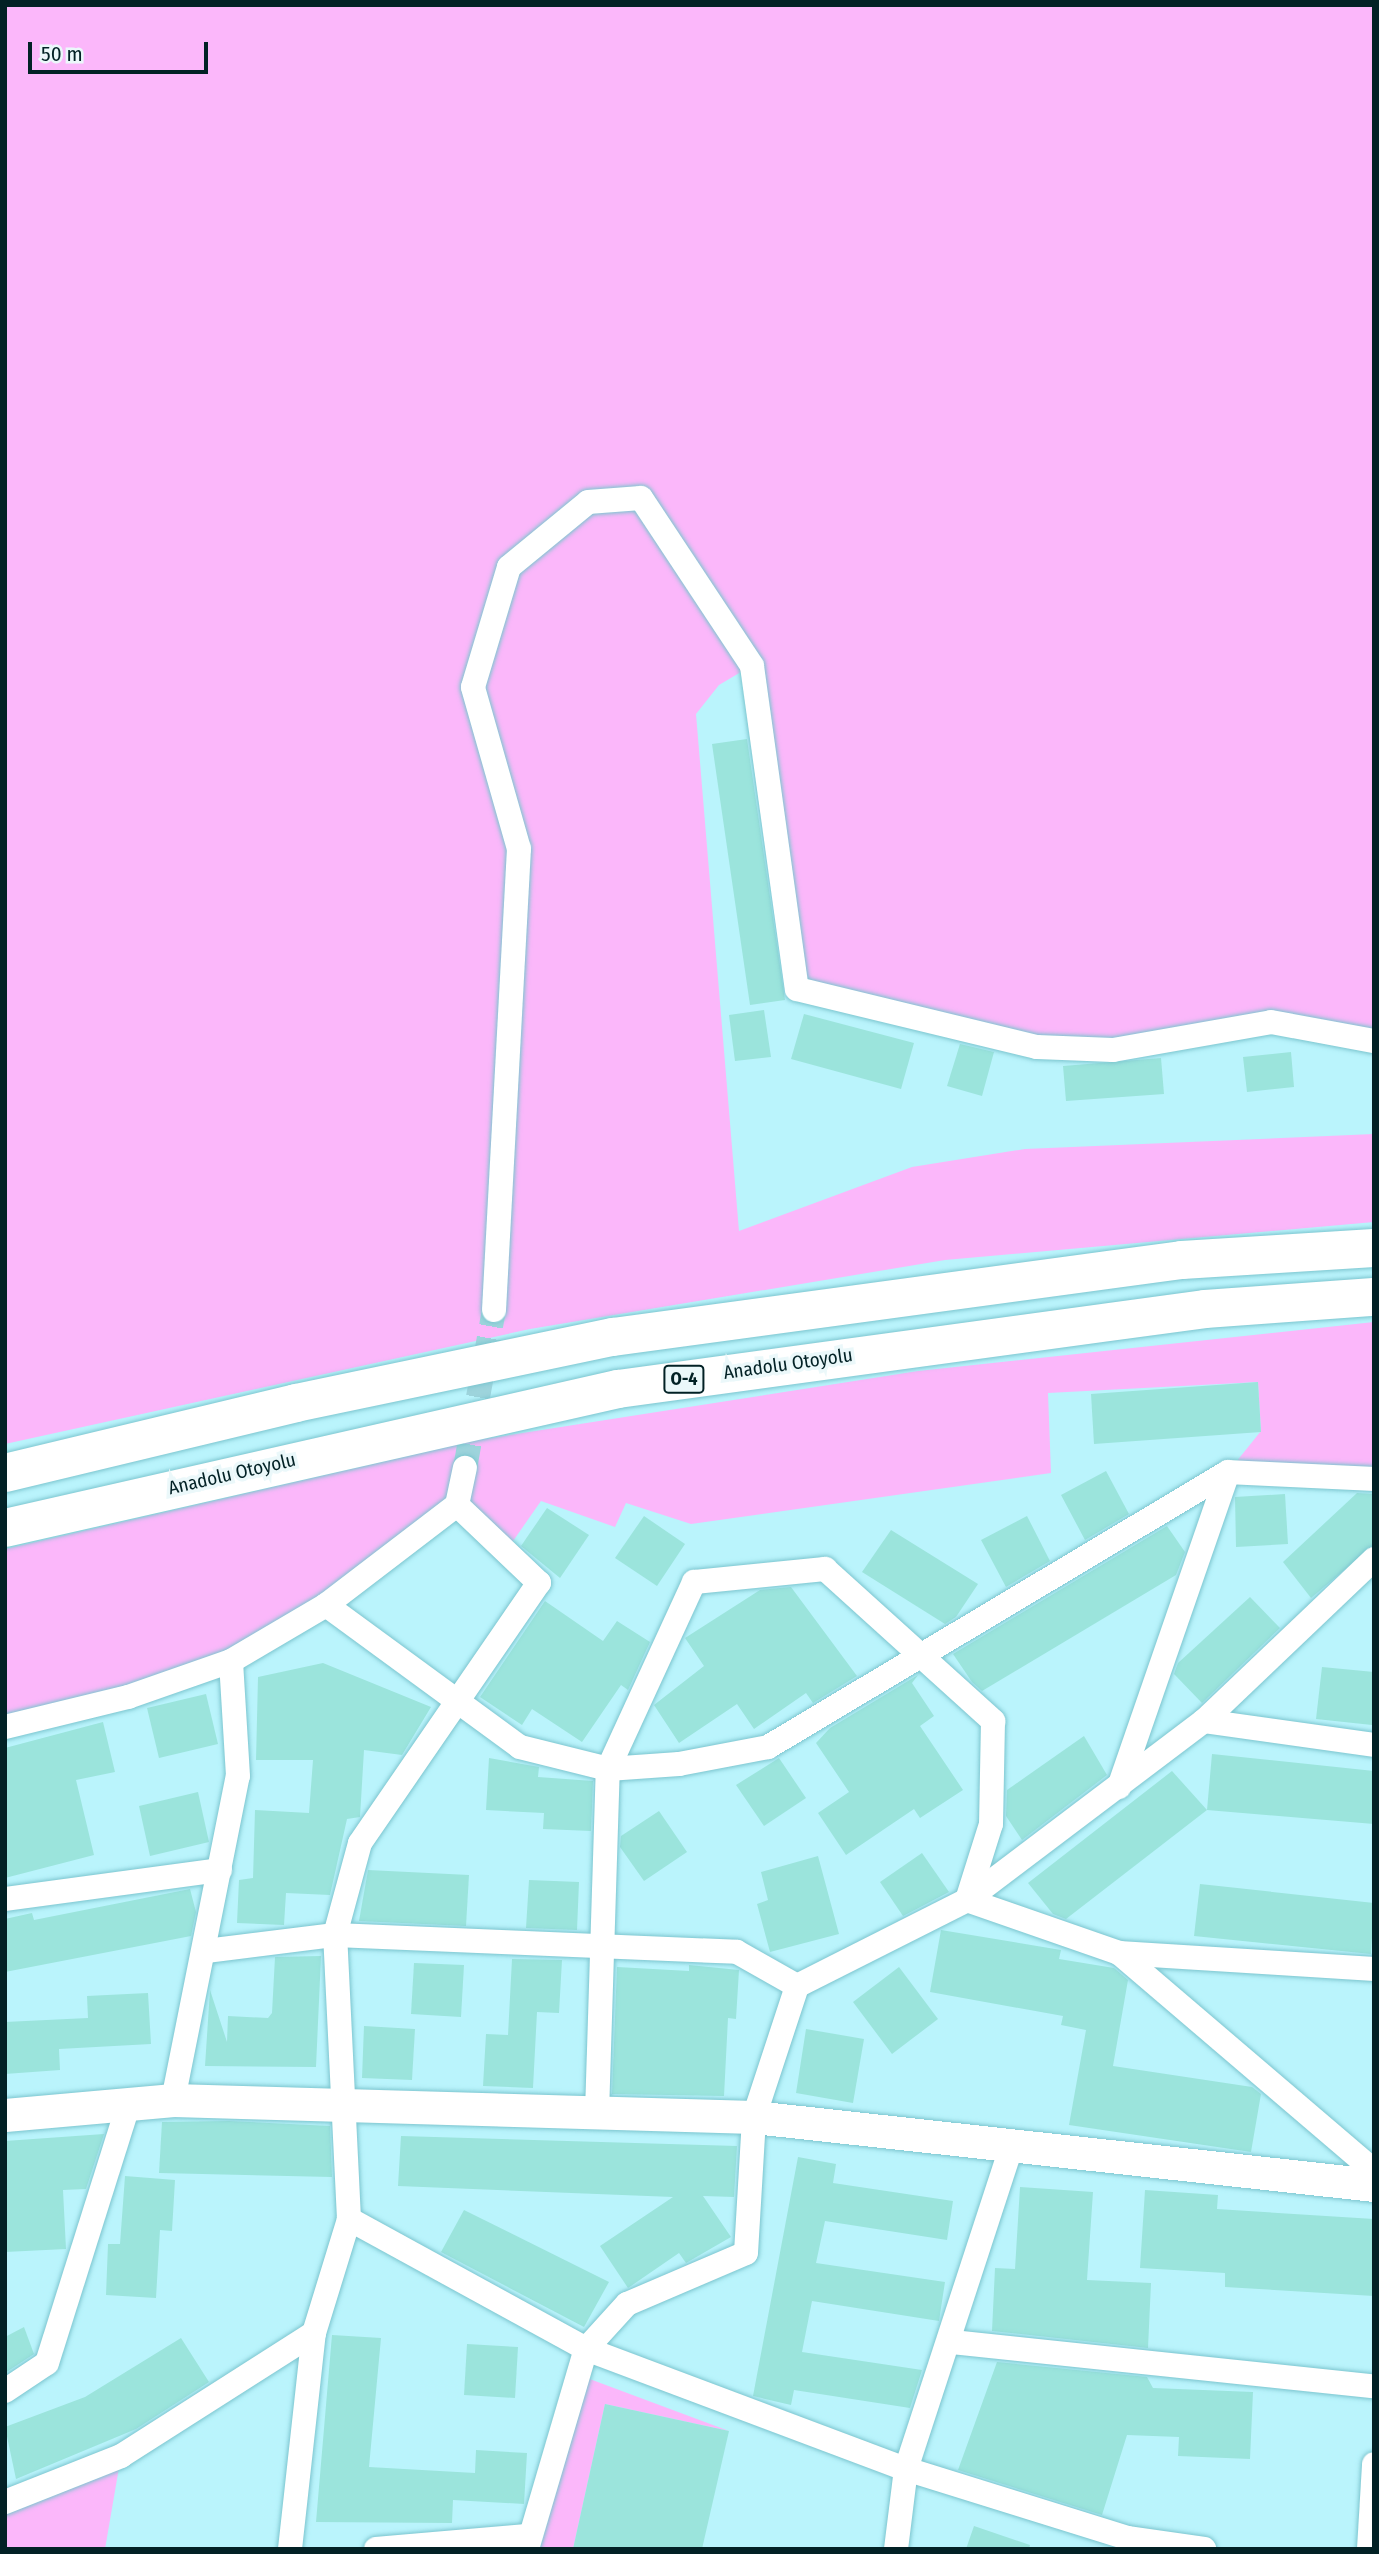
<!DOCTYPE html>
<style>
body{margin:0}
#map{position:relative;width:1379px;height:2554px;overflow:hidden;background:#baf4fc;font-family:"Fira Sans Condensed",sans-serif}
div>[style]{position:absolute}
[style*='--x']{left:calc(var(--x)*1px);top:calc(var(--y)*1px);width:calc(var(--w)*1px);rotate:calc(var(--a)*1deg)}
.green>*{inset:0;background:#fbb7fa}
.building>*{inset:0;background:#9be4dc}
.minor-tunnel>*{height:24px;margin-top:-12px;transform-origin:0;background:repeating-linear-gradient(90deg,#9ed4dc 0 24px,transparent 0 36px)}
.roads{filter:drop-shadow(0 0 2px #7cc5cf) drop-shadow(0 0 2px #7cc5cf)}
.minor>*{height:24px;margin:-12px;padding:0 12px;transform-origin:12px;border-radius:12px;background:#fff}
.secondary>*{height:33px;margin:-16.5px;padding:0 16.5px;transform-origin:16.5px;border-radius:16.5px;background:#fff}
.motorway>*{height:38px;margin:-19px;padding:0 19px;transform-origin:19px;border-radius:19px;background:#fff}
span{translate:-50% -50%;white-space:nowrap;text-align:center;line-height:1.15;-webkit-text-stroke:7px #ebf8fa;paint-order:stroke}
.shield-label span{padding:2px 5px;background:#ebf8fa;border:2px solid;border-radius:5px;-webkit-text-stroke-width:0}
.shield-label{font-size:18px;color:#022125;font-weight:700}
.street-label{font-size:19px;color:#022125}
.frame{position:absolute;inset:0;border:7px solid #022125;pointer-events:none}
.scale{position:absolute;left:28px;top:42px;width:180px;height:32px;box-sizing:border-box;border:4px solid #022125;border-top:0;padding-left:9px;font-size:21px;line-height:24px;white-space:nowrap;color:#022125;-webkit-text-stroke:5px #ebf8fa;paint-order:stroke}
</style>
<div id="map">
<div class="green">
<i style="clip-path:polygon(5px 5px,1374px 5px,1374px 1041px,1271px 1022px,1113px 1050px,797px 989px,751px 666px,719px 685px,696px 714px,739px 1231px,912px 1167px,1025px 1149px,1374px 1134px,1374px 1222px,945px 1260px,530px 1329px,5px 1444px)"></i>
<i style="clip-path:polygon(1374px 1322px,1374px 1479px,1228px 1472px,1261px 1431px,1258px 1382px,1048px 1393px,1051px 1473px,691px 1524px,626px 1503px,615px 1527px,541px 1501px,506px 1551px,457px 1505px,231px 1661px,5px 1727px,5px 1549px,472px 1441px,918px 1371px)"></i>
<i style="clip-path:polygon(587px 2378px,729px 2431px,605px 2404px,573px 2549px,540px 2549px)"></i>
<i style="clip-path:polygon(121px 2456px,105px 2549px,5px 2549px,5px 2502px)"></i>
</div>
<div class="building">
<i style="clip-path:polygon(747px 739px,785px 1000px,750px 1005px,712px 744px)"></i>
<i style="clip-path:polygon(764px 1010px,771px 1057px,735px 1061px,729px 1015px)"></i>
<i style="clip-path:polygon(804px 1014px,914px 1043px,901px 1089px,791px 1059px)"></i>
<i style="clip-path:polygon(960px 1044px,994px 1052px,982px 1096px,947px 1086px)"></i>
<i style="clip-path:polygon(1291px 1052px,1294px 1087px,1247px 1092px,1243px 1057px)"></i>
<i style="clip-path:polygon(1161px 1058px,1164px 1094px,1066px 1101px,1063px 1066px)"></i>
<i style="clip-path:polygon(1258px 1382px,1261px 1432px,1094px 1444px,1091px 1394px)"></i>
<i style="clip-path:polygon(1106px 1471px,1129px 1514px,1085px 1540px,1061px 1495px)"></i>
<i style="clip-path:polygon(1357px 1493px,1374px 1494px,1374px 1545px,1311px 1598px,1283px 1562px)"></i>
<i style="clip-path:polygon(1285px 1494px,1288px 1544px,1236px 1547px,1235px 1497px)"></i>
<i style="clip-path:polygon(547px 1508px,589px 1535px,560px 1578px,521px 1546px)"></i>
<i style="clip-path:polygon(644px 1516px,685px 1544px,657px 1586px,615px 1558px)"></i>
<i style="clip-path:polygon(1027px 1516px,1050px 1561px,1006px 1587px,981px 1540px)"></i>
<i style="clip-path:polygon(1167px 1526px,1185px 1552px,1176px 1575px,982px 1691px,972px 1682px,953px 1654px)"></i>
<i style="clip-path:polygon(891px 1530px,978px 1584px,956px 1617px,945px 1624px,862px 1572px)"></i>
<i style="clip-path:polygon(791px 1587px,857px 1676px,813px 1703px,806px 1693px,754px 1729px,737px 1704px,679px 1743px,654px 1705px,704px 1666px,685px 1638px,760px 1590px)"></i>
<i style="clip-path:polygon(1250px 1597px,1280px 1628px,1202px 1703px,1174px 1674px,1178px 1663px)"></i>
<i style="clip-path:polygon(545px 1601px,603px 1641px,617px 1621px,650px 1642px,628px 1690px,621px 1685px,582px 1742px,532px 1709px,522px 1725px,480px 1697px)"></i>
<i style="clip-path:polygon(323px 1663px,431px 1707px,402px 1755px,364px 1750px,360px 1817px,347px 1819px,330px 1895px,286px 1893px,284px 1925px,237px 1923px,239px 1880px,253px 1878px,255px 1810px,309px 1813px,313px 1760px,256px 1760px,258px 1677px)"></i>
<i style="clip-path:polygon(1322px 1667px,1374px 1672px,1372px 1725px,1316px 1719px)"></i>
<i style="clip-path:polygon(918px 1675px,912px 1683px,934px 1716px,920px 1726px,963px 1790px,920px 1818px,914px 1809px,846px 1855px,818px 1813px,849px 1792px,816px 1743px,830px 1728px)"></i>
<i style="clip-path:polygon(206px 1694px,218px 1744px,159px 1758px,147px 1708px)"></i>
<i style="clip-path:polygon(103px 1722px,115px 1772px,76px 1780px,94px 1855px,5px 1878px,5px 1748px)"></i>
<i style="clip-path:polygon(1084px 1736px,1107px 1775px,1022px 1840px,1006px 1816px,1007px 1790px)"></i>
<i style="clip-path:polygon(1212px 1754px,1374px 1771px,1374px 1824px,1207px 1810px)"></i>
<i style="clip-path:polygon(489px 1758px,539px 1767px,538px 1777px,593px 1781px,591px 1831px,543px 1829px,544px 1813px,486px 1810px)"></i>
<i style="clip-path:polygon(779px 1758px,806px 1798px,764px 1826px,736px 1785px)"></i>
<i style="clip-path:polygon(1172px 1771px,1207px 1810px,1066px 1919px,1053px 1914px,1028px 1883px)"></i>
<i style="clip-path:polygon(198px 1792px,209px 1842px,150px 1856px,139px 1806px)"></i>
<i style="clip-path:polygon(659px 1811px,687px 1852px,644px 1881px,620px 1847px,621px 1836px)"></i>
<i style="clip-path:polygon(922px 1853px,949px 1892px,903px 1916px,880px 1882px)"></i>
<i style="clip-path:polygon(818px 1856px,839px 1934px,770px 1952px,757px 1904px,768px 1900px,761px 1872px)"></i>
<i style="clip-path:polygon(368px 1870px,469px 1875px,466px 1926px,359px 1921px)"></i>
<i style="clip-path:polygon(529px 1880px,579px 1882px,577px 1930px,526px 1928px)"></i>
<i style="clip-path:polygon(1200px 1884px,1374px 1903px,1371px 1954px,1194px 1936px)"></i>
<i style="clip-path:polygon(190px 1889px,196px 1912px,191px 1936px,5px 1972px,5px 1919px,32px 1913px,34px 1920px)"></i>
<i style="clip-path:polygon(941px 1930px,1061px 1950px,1059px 1959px,1114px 1968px,1128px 1980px,1113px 2066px,1252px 2087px,1261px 2094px,1251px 2152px,1069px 2125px,1086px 2030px,1061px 2025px,1063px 2016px,930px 1992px)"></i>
<i style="clip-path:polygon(321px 1956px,316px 2067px,205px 2066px,210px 1990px,227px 2042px,228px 2016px,268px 2018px,272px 2013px,275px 1957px)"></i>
<i style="clip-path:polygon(512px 1959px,562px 1960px,559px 2013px,537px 2012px,533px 2088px,483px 2086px,486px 2034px,508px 2035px)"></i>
<i style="clip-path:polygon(414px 1963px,464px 1965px,461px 2017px,411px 2014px)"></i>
<i style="clip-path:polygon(689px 1965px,739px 1970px,736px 2019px,728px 2018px,724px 2096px,612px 2094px,617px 1967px,689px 1971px)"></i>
<i style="clip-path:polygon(899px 1967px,938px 2019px,892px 2054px,853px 2002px)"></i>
<i style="clip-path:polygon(148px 1993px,151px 2044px,59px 2049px,60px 2070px,5px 2074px,5px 2022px,88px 2018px,87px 1996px)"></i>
<i style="clip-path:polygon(364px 2026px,415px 2029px,412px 2080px,362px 2078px)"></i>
<i style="clip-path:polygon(806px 2029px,864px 2039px,853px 2103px,796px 2093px)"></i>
<i style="clip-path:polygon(229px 2121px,330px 2126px,332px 2177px,159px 2173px,162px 2122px)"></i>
<i style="clip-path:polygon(104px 2134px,86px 2189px,63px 2190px,66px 2249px,5px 2252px,5px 2141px)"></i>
<i style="clip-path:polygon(401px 2136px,737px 2146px,734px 2197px,703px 2196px,731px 2237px,686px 2263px,679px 2253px,628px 2288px,600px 2246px,673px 2197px,398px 2186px)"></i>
<i style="clip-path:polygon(798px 2157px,836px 2164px,833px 2183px,953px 2201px,947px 2240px,825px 2221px,816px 2263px,945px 2282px,939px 2321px,812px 2301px,802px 2352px,922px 2370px,910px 2408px,794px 2390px,791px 2405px,753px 2396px)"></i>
<i style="clip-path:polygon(125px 2176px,175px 2180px,172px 2231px,160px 2230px,156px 2298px,106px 2295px,108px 2244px,120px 2244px)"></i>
<i style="clip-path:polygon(1020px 2187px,1093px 2192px,1087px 2280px,1151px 2283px,1148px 2348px,992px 2331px,995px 2268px,1015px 2269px)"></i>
<i style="clip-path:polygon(1145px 2190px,1218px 2195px,1217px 2209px,1374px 2219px,1374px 2296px,1225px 2287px,1225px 2273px,1140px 2268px)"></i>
<i style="clip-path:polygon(464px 2210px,609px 2282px,584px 2327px,441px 2252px)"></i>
<i style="clip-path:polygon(24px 2327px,34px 2354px,5px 2373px,5px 2337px)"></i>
<i style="clip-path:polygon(332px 2335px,381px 2338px,369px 2467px,475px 2473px,476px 2450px,527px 2453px,524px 2504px,453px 2500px,452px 2523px,316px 2522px)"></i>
<i style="clip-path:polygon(181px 2338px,209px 2382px,136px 2429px,16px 2479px,5px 2427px,85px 2397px)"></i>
<i style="clip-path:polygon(467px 2344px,518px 2347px,515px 2398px,464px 2395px)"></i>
<i style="clip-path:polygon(997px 2362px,1147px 2377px,1153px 2388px,1253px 2392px,1250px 2459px,1178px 2456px,1179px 2437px,1127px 2435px,1102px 2515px,958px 2470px)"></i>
<i style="clip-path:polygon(605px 2404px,729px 2431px,702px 2549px,573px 2549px)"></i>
<i style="clip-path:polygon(974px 2526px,1030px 2545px,1029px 2549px,966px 2549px)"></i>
</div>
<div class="minor-tunnel">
<i style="--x:465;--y:1468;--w:161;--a:-79.6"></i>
</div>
<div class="roads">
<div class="minor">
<i style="--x:494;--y:1310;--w:462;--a:-86.9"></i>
<i style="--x:519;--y:849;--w:168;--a:-105.9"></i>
<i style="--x:473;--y:687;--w:125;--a:-73.3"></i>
<i style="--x:509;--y:567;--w:102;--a:-39.4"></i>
<i style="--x:588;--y:502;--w:53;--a:-4.3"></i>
<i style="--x:641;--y:498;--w:201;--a:56.5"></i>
<i style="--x:752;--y:666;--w:326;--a:82.1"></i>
<i style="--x:797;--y:989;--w:247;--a:13.6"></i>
<i style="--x:1037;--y:1047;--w:76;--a:2.3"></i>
<i style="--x:1113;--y:1050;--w:160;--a:-10"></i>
<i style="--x:1271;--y:1022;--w:105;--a:10.5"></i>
<i style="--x:326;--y:1605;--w:240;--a:36.2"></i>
<i style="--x:520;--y:1747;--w:91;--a:14"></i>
<i style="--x:608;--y:1769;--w:71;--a:-4"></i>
<i style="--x:679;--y:1764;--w:91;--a:-10.8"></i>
<i style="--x:768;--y:1747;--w:536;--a:-30.87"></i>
<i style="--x:1228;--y:1472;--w:146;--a:2.7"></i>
<i style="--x:1204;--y:1721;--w:172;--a:8"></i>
<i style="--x:5;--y:1727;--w:127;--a:-13.7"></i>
<i style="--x:128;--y:1697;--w:109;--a:-19.3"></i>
<i style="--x:231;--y:1661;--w:110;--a:-30.5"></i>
<i style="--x:326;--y:1605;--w:165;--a:-37.4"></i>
<i style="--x:457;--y:1505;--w:38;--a:-78"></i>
<i style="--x:1119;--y:1787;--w:333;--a:-70.9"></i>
<i style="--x:5;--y:1899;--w:217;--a:-7.7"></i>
<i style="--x:206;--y:1951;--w:130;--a:-7.1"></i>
<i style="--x:335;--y:1935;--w:402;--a:2.4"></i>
<i style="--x:737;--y:1952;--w:69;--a:29.5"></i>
<i style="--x:1119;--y:1953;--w:335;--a:40.5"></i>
<i style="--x:173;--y:2100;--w:330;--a:-78.7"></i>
<i style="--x:238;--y:1776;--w:115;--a:-93.5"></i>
<i style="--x:597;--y:2113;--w:344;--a:-88.2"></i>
<i style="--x:608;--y:1769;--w:206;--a:-65.3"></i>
<i style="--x:694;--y:1582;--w:132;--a:-5.7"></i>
<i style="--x:825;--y:1569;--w:227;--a:42.1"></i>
<i style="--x:993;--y:1721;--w:103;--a:91.1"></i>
<i style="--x:991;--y:1824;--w:80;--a:107.5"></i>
<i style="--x:967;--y:1900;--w:161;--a:19.2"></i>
<i style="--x:1119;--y:1953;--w:256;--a:3.6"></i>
<i style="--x:349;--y:2219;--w:270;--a:28.7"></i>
<i style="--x:586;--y:2349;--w:342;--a:20.6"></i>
<i style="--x:906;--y:2469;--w:232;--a:17.3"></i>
<i style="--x:1127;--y:2538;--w:78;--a:8.1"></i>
<i style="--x:952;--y:2342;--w:424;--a:6"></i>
<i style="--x:5;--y:2391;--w:50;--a:-33.7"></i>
<i style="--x:47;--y:2363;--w:273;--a:-72.5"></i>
<i style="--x:5;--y:2502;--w:125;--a:-21.6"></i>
<i style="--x:121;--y:2456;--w:229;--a:-32.5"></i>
<i style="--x:290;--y:2549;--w:217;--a:-83.7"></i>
<i style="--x:314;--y:2333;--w:119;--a:-72.9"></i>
<i style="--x:349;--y:2219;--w:284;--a:-92.8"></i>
<i style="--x:335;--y:1935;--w:95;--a:-74.8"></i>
<i style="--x:360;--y:1843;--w:316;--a:-55.5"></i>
<i style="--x:539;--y:1583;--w:113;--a:-136.4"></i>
<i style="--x:376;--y:2549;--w:154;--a:-4.9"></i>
<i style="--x:527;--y:2549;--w:209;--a:-73.6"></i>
<i style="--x:586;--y:2349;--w:61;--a:-47.7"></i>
<i style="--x:627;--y:2304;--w:129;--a:-23.2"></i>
<i style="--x:746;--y:2253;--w:136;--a:-86.6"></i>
<i style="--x:754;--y:2117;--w:138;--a:-71.8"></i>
<i style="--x:797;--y:1986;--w:191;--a:-26.8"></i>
<i style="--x:967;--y:1900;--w:297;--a:-37.1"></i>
<i style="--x:1204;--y:1721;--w:235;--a:-43.6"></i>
<i style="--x:896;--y:2549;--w:81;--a:-82.9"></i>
<i style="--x:906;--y:2469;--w:339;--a:-71.9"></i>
<i style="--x:1369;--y:2549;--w:85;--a:-86.6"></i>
</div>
<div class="secondary">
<i style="--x:5;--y:2115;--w:169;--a:-5.1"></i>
<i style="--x:173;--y:2100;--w:581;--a:1.68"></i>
<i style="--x:754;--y:2117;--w:624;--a:6.26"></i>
</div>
<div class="motorway">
<i style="--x:5;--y:1473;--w:299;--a:-13.5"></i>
<i style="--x:296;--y:1403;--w:324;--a:-11.8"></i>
<i style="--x:613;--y:1337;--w:574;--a:-7.71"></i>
<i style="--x:1182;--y:1260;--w:192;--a:-3.6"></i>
<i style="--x:5;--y:1528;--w:629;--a:-12.78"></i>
<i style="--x:618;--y:1389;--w:592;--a:-7.76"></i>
<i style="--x:1205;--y:1309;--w:169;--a:-4.1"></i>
</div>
</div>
<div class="shield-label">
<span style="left:684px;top:1379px">O-4</span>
</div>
<div class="street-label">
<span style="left:788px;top:1364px;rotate:-8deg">Anadolu Otoyolu</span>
<span style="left:232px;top:1474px;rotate:-13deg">Anadolu Otoyolu</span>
</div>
<div class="frame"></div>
<div class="scale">50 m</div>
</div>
